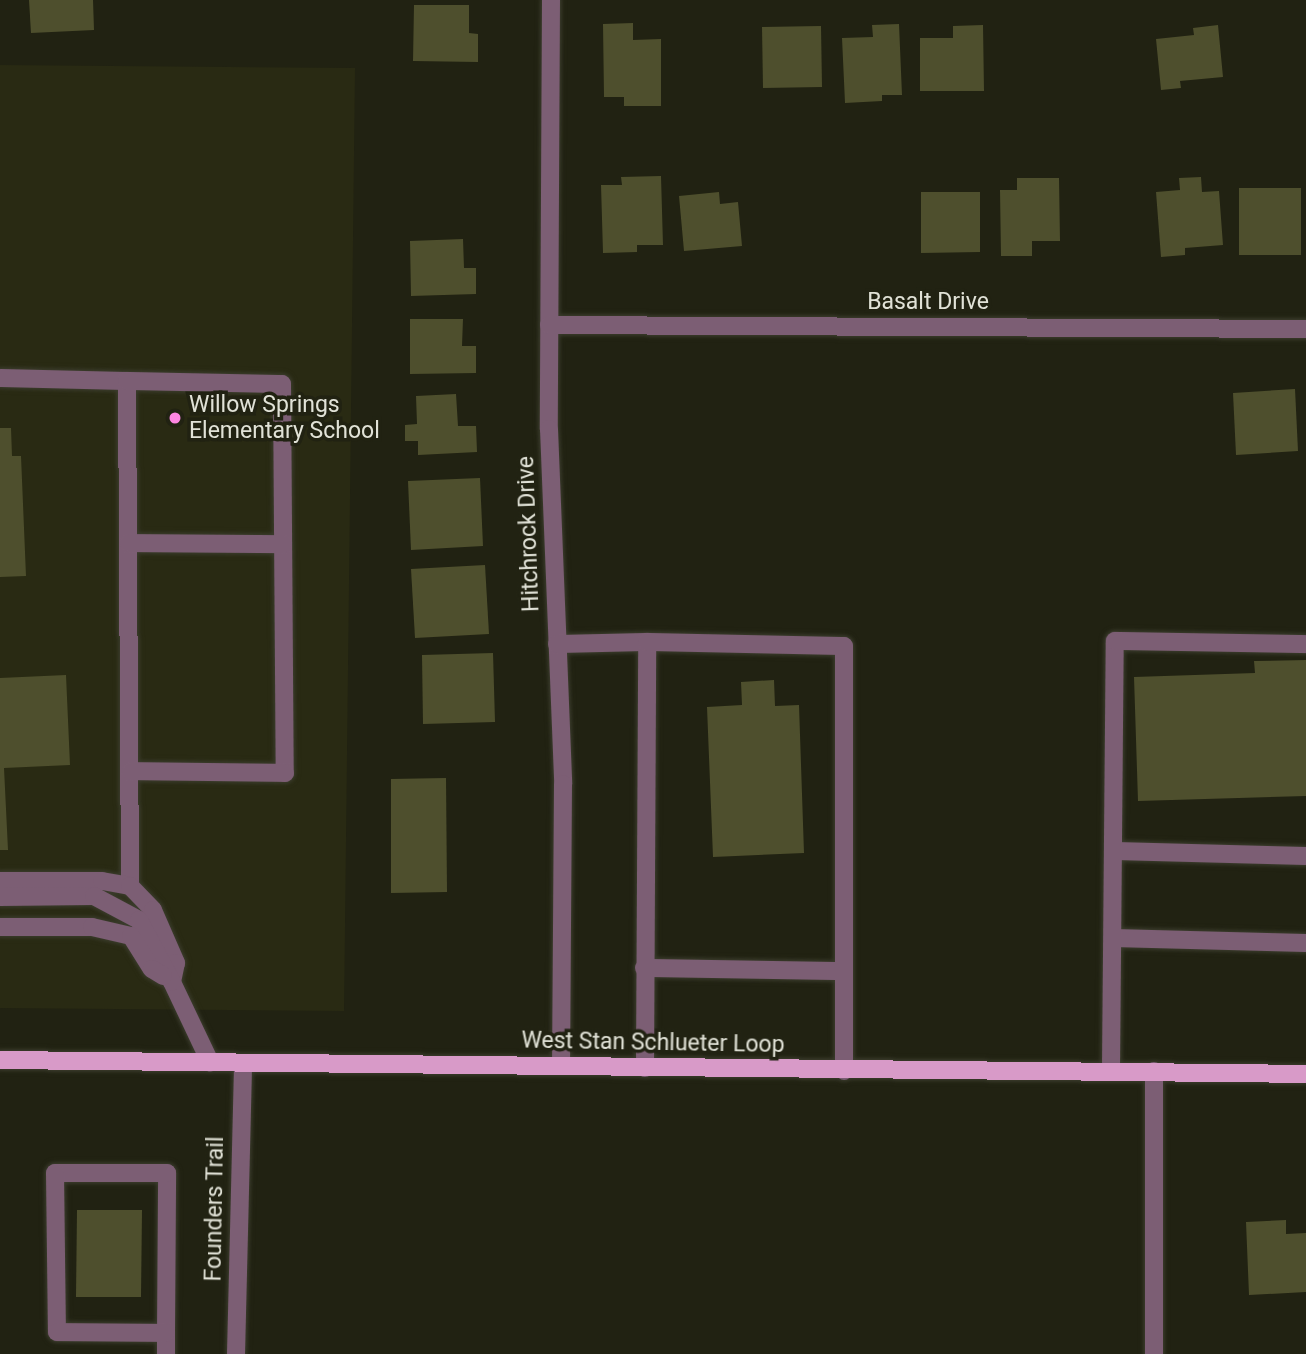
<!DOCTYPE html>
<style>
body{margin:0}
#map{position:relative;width:1306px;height:1354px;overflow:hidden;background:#212212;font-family:Roboto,sans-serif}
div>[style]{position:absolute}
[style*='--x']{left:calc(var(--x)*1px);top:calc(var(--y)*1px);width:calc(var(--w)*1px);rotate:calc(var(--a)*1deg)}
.built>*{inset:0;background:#292a13}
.building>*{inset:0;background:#4e4f2d}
.roads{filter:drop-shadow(0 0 2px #3c3d2e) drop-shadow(0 0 2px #3c3d2e)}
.minor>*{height:18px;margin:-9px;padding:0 9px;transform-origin:9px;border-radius:9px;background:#7c5e74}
.major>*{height:18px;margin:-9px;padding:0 9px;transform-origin:9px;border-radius:9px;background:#d89ac8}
.dots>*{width:19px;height:19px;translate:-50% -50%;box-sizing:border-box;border:4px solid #212212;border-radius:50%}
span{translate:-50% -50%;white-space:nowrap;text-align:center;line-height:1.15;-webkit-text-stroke:7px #212212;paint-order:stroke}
.street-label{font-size:23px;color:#e1e2d7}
.poi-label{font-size:23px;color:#e1e2d7}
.left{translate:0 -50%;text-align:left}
</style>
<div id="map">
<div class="built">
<i style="clip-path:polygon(0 65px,355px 68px,344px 1011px,0 1008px)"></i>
</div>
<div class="building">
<i style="clip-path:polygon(29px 0,93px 0,94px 30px,31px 33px)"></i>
<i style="clip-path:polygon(414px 5px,469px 5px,469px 33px,478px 34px,478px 62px,413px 61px)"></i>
<i style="clip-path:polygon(633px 23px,633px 40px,661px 39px,661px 106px,624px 106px,624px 97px,604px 97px,603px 24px)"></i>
<i style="clip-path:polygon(899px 24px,902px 95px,882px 95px,882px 101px,845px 103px,842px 38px,873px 37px,872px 25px)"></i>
<i style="clip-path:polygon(983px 25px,984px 91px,920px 91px,920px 38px,953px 38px,953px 26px)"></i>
<i style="clip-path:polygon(1218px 25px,1223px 77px,1180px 81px,1181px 88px,1161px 90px,1156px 39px,1194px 35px,1193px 28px)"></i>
<i style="clip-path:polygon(821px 26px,822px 87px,763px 88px,762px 27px)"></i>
<i style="clip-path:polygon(661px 176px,663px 245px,637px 245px,637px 252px,603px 253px,601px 185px,622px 185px,621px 177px)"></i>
<i style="clip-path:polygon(1201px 177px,1202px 192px,1219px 191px,1223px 245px,1185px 248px,1185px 255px,1161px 257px,1156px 192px,1180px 190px,1179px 178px)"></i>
<i style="clip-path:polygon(1017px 178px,1059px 178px,1060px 241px,1032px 241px,1032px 256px,1001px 256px,1000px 190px,1017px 190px)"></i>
<i style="clip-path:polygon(1239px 188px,1301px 188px,1301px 255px,1239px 255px)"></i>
<i style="clip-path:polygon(719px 192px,720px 204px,738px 202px,742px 246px,684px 251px,679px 196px)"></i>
<i style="clip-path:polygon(921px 192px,980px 192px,980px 252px,921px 253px)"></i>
<i style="clip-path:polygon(463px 239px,464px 268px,476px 268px,476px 294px,411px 296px,410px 241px)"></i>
<i style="clip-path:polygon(410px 319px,463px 319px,462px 346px,476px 346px,476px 373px,410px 374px)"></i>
<i style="clip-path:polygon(1295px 389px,1298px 451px,1236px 455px,1233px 393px)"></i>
<i style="clip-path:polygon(456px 394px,458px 426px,476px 426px,477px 452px,418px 455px,418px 441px,405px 441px,405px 425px,417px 424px,416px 396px)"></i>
<i style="clip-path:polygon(0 428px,11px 428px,12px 456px,21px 456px,26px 576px,0 577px)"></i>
<i style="clip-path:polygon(480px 478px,483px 546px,411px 550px,408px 481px)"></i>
<i style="clip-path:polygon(485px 565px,489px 634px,415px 638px,411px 569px)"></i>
<i style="clip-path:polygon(493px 653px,495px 722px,423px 724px,422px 655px)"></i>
<i style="clip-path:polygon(1306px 660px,1306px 796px,1138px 801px,1134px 677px,1255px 673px,1254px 661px)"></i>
<i style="clip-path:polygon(66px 675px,70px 765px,4px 768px,8px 850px,0 850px,0 678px)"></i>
<i style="clip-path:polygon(774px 680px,775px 706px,799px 705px,804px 853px,713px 857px,707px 707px,742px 705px,741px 682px)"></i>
<i style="clip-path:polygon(446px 778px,447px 892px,391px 893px,391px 779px)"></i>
<i style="clip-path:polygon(77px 1210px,142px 1210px,141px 1297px,76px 1297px)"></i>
<i style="clip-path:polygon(1286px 1220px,1286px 1234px,1306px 1233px,1306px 1292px,1249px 1295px,1246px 1222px)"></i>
</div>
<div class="roads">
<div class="minor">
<i style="--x:551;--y:0;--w:429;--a:90.3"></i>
<i style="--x:549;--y:429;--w:355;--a:87.7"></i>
<i style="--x:563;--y:784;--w:282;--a:90.4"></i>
<i style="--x:549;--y:325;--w:757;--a:0.3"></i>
<i style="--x:0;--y:378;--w:127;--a:1.4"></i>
<i style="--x:127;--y:381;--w:505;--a:89.66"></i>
<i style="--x:127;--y:381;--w:155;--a:1.1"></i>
<i style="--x:282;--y:384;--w:389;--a:89.6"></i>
<i style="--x:285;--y:773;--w:154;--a:-179.3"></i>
<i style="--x:129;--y:543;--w:154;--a:0.4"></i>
<i style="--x:557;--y:644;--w:90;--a:-1.3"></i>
<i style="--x:1115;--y:851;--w:191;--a:1.5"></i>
<i style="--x:0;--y:881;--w:102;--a:0"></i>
<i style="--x:102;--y:881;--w:28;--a:10"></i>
<i style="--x:130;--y:886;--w:33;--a:46"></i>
<i style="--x:153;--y:910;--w:58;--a:66.5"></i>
<i style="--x:176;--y:963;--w:19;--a:102"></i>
<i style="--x:172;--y:982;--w:89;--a:64.6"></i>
<i style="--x:0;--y:897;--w:94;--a:-0.6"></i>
<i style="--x:94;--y:896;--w:51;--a:28.1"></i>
<i style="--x:139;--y:920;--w:70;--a:62"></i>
<i style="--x:0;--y:927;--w:92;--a:0"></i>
<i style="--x:92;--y:927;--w:40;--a:13"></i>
<i style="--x:131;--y:936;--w:39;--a:58"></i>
<i style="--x:152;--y:969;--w:13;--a:32"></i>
<i style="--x:1113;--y:938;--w:193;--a:1.5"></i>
<i style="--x:644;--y:968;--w:197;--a:0.9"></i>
<i style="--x:645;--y:1068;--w:426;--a:-89.7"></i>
<i style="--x:647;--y:642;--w:197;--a:1.2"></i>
<i style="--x:844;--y:646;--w:425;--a:90"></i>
<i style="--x:1111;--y:1069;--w:428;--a:-89.5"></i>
<i style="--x:1115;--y:641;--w:191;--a:0.9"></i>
<i style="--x:166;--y:1354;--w:21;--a:-90"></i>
<i style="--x:166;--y:1333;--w:160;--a:-89.6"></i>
<i style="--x:167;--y:1173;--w:112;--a:180"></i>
<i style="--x:55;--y:1173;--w:159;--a:89.3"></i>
<i style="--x:57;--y:1332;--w:109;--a:0.5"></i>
<i style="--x:236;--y:1354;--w:289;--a:-88.6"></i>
<i style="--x:1154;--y:1354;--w:283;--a:-90"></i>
</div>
<div class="major">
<i style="--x:0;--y:1060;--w:1306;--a:0.61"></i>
</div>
</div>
<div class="dots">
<i style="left:175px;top:418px;background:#fd86e2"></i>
</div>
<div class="street-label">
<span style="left:928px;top:302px">Basalt Drive</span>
<span style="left:529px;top:534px;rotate:-92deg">Hitchrock Drive</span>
<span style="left:653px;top:1043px;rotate:1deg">West Stan Schlueter Loop</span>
<span style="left:215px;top:1209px;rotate:-89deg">Founders Trail</span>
</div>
<div class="poi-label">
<span class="left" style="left:189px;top:418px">Willow Springs<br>Elementary School</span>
</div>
</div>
